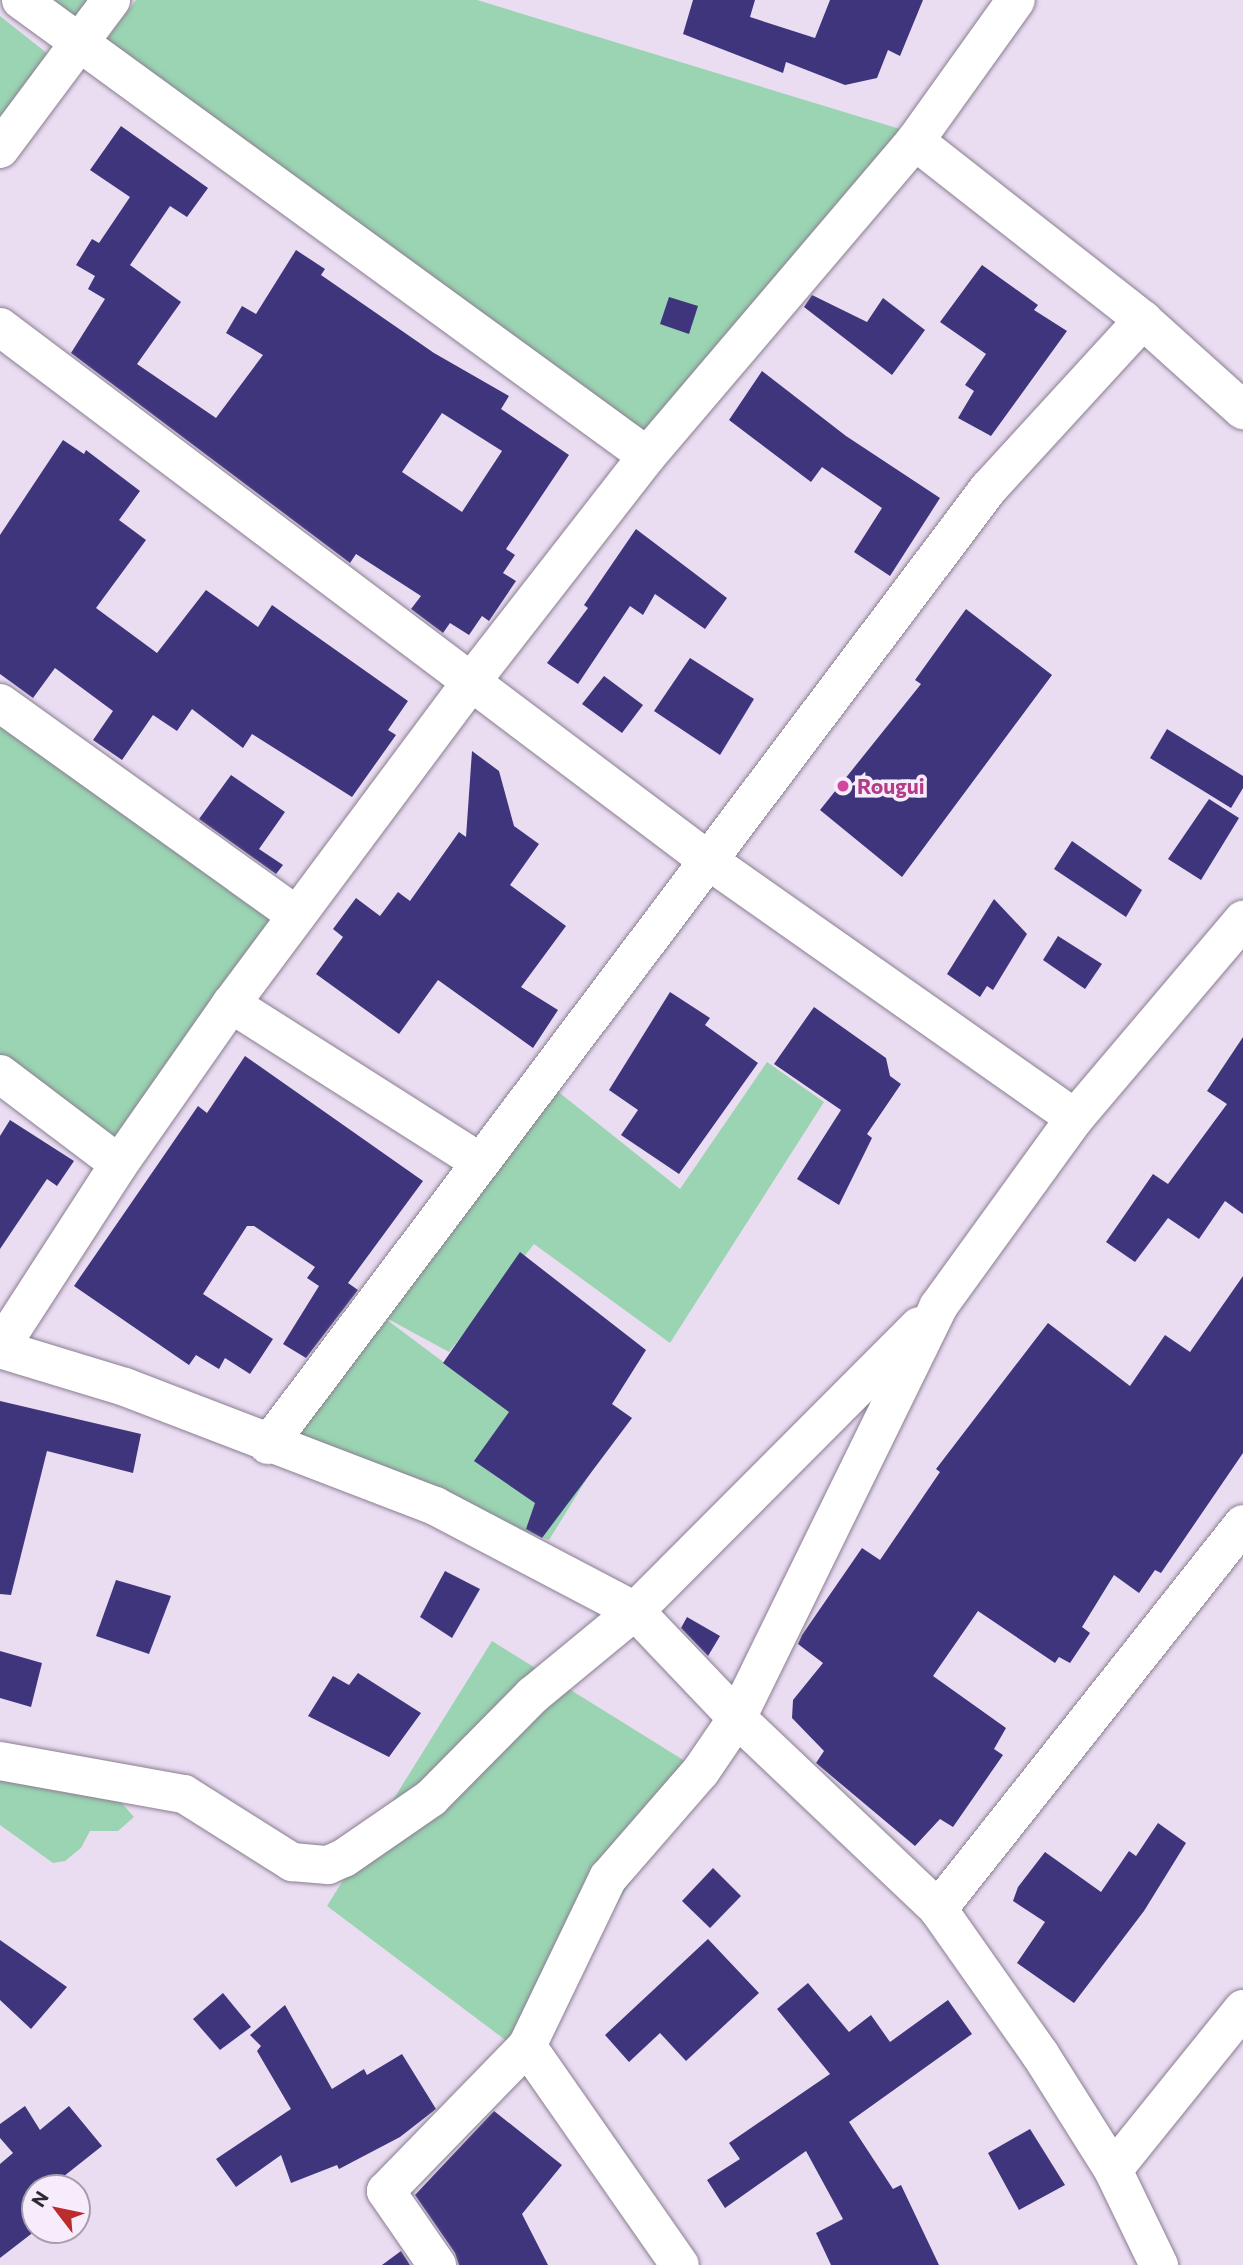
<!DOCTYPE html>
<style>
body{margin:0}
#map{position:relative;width:1243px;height:2265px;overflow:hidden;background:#eaddf2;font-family:Commissioner,sans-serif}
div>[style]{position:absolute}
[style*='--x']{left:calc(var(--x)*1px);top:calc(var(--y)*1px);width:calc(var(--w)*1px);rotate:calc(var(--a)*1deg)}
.green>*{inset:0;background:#9ad4b2}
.building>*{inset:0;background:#3f357d}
.roads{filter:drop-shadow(0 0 2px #8a7e91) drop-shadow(0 0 2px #8a7e91)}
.minor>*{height:38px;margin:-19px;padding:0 19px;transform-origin:19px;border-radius:19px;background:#fff}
.dots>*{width:19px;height:19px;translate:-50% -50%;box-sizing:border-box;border:4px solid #f6ecfc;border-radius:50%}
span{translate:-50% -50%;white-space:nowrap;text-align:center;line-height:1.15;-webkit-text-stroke:7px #f6ecfc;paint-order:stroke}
.hotel-label{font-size:21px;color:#b23c85;font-weight:700}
.left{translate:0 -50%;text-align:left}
.north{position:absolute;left:21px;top:2174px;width:70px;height:70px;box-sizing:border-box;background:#f6ecfc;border:2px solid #a69eaa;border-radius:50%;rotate:302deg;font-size:19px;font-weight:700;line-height:28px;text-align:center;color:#2e2930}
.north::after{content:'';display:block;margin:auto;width:24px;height:32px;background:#bb2c2c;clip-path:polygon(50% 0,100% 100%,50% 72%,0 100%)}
</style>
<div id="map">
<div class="green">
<i style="clip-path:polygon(41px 0,91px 0,72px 25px)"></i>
<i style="clip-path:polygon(136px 0,477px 0,900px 129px,641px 437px,101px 47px)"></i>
<i style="clip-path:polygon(0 16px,48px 54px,0 118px)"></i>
<i style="clip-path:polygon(0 721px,273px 917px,113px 1147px,0 1061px)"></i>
<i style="clip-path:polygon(767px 1062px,824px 1102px,670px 1343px,534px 1244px,449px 1352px,379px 1314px,591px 1472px,549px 1540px,278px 1443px,546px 1082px,680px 1189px)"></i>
<i style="clip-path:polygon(492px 1641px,701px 1771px,527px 2046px,508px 2042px,327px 1906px)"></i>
<i style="clip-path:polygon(0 1766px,106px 1785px,134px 1817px,118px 1831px,90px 1831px,81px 1848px,65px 1861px,53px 1863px,0 1825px)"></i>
</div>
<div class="building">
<i style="clip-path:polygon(693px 0,755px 0,750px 17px,815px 38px,830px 0,923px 0,900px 56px,888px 50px,877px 78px,845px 85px,786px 62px,783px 73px,683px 34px)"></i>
<i style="clip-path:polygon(evenodd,121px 126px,208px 188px,187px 217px,170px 206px,130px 265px,181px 302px,137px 364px,216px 418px,263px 355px,226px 333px,242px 306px,256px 314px,296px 250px,325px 269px,321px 275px,434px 353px,509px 396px,501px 409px,569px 455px,506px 549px,515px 555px,503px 573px,516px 581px,489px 621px,482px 616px,469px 635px,450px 623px,443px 633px,411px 609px,421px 596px,356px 554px,350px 563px,71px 353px,105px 299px,88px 289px,95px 276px,76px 265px,92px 239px,99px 243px,130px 197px,90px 170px,121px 126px,442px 413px,502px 451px,462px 512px,402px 472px,442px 413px)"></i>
<i style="clip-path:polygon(982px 265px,1038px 305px,1034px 310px,1067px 331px,991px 436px,958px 418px,974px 391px,965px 385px,986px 354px,940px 322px)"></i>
<i style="clip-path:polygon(812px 295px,867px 322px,883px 298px,925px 330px,892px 375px,804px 307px)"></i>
<i style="clip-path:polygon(669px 297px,698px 306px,689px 334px,660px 324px)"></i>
<i style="clip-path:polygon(762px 371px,846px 436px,940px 498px,890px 576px,854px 552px,882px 508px,822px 467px,811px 482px,729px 420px)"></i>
<i style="clip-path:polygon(63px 440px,84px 454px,86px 450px,140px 491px,119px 520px,146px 540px,96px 608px,157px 653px,206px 590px,258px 627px,272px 605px,408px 701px,388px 730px,396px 735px,352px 797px,252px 734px,243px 748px,192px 709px,177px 731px,153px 715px,122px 760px,93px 740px,113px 711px,55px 668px,33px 698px,0 674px,0 535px)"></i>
<i style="clip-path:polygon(636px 529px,727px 598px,705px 629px,655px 594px,643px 615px,630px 606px,578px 684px,547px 663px,588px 608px,584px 605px)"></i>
<i style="clip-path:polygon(966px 609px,1052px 675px,902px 877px,820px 810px,921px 684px,915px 680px)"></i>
<i style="clip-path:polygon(690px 658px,754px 699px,720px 755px,654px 711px)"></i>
<i style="clip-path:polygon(604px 676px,643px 705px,622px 733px,582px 704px)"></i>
<i style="clip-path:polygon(1167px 729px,1243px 776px,1243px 788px,1231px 808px,1150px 758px)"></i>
<i style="clip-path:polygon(472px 751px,499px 771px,514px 826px,539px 844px,510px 885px,566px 926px,521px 987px,558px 1010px,533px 1048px,438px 980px,399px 1034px,316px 974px,343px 937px,333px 929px,356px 898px,380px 916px,398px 892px,410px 901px,459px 832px,466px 837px)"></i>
<i style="clip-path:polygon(231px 775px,285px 812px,259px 849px,283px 865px,276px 874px,199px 819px)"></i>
<i style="clip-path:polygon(1209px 799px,1239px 818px,1201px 880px,1168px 859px)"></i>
<i style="clip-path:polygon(1072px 841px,1142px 890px,1126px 917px,1054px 869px)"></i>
<i style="clip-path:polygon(994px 899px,1027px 934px,993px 990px,987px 986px,980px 997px,947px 974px)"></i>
<i style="clip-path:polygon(1058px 936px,1102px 964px,1085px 989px,1043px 960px)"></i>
<i style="clip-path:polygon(670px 992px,710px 1018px,705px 1025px,758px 1063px,679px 1174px,621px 1135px,638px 1110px,609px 1090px)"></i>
<i style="clip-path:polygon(814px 1007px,886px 1058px,890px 1076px,901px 1084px,867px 1134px,872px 1138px,839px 1205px,797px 1179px,841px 1110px,774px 1064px)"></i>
<i style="clip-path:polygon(1243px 1037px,1243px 1214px,1225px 1201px,1199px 1239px,1168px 1218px,1135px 1262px,1106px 1242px,1153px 1174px,1168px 1184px,1227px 1104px,1207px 1091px)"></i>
<i style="clip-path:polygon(245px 1056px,423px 1181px,348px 1283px,358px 1290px,306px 1358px,283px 1344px,319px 1286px,307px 1278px,315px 1267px,254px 1226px,247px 1226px,203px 1294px,273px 1339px,250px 1374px,225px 1358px,219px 1369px,196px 1355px,189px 1365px,74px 1286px,198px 1106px,207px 1113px)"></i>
<i style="clip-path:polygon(10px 1120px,74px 1161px,57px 1186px,47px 1179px,0 1249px,0 1136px)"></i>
<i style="clip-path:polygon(520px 1252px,646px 1350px,612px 1404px,632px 1418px,542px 1538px,526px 1529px,535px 1503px,474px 1461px,509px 1412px,443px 1363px)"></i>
<i style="clip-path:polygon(1243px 1276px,1243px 1453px,1161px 1573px,1155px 1570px,1139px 1593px,1114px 1575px,1082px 1627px,1090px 1633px,1070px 1663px,1059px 1657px,1055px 1663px,978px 1611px,933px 1676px,1006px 1728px,994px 1749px,1003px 1755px,953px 1827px,940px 1819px,915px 1846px,816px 1763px,824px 1751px,792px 1718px,793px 1700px,823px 1663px,798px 1644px,802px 1635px,862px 1548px,880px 1560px,940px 1472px,936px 1469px,1048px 1323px,1130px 1386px,1165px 1335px,1190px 1352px)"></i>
<i style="clip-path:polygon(0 1401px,141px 1434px,133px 1473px,47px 1451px,11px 1595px,0 1594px)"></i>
<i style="clip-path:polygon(445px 1571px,480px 1589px,452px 1638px,420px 1617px)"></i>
<i style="clip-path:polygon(116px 1580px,171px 1596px,149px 1654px,96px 1636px)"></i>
<i style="clip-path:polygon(687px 1617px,720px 1636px,708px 1656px,681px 1628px)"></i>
<i style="clip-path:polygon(0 1651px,42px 1663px,31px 1707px,0 1698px)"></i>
<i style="clip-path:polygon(358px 1673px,421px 1713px,389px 1757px,308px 1716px,333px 1676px,349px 1685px)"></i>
<i style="clip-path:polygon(1158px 1823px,1186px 1843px,1144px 1911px,1074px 2003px,1017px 1963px,1045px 1922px,1013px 1901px,1018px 1887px,1045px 1852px,1101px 1892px,1129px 1851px,1136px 1856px)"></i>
<i style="clip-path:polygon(713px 1868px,741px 1896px,710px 1928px,682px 1901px)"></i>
<i style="clip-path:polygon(708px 1939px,759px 1993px,686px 2061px,660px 2033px,629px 2062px,605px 2035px)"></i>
<i style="clip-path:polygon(0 1940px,67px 1987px,31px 2029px,0 2000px)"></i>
<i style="clip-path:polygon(808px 1983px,849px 2032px,871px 2015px,890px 2042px,948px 2000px,972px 2034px,849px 2122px,893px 2189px,901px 2185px,939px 2265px,831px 2265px,816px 2233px,843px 2219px,806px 2151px,725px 2208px,707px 2180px,740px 2159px,729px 2143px,830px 2074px,777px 2009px)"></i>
<i style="clip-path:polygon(223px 1993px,251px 2027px,220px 2050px,193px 2019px)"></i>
<i style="clip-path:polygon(285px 2005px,332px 2089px,364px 2069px,367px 2075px,402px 2054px,436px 2109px,400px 2137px,339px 2169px,337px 2165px,291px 2183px,281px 2155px,236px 2187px,216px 2159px,291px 2109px,257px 2051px,261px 2046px,250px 2035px)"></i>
<i style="clip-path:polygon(25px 2106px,40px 2130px,69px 2106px,102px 2146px,49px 2188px,35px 2188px,35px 2231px,0 2258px,0 2164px,13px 2153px,0 2138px,0 2124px)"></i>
<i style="clip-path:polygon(494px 2111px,562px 2165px,522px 2214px,548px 2265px,459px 2265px,455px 2253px,415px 2195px)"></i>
<i style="clip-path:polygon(1030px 2129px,1065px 2185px,1019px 2210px,988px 2153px)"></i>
<i style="clip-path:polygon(401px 2251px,410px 2265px,382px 2265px)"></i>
</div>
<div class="roads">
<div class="minor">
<i style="--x:21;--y:0;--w:774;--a:36.07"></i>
<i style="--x:915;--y:141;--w:290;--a:38.1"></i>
<i style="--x:1143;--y:320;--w:135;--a:42"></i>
<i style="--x:0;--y:149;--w:186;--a:-53.3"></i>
<i style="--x:0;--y:327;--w:888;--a:36.99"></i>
<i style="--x:709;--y:861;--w:447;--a:35.1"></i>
<i style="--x:0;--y:703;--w:365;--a:35.6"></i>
<i style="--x:231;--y:1004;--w:293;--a:32.4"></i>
<i style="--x:0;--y:1074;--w:149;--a:37.1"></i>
<i style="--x:0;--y:1348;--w:219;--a:-57.1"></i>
<i style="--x:119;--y:1164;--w:195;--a:-55"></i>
<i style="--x:231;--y:1004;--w:402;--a:-53.3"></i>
<i style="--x:471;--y:682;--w:286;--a:-52.1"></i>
<i style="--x:647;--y:456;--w:414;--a:-49.6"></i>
<i style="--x:915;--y:141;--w:173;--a:-54.4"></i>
<i style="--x:0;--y:1349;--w:131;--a:16.9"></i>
<i style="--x:125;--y:1387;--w:332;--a:21"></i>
<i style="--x:435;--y:1506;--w:226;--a:27.7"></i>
<i style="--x:635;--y:1611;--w:148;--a:46.4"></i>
<i style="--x:737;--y:1718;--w:277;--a:43.5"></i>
<i style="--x:938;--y:1909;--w:177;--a:54.9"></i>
<i style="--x:1040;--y:2054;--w:137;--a:57.8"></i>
<i style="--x:1113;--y:2170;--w:106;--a:64.2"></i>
<i style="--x:268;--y:1445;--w:1198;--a:-53.01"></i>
<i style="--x:989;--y:488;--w:228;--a:-47.5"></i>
<i style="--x:0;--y:1761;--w:187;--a:10.2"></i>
<i style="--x:184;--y:1794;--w:128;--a:32.2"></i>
<i style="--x:292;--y:1862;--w:36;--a:5"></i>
<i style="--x:328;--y:1865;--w:17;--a:-24"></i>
<i style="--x:344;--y:1858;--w:106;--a:-34.6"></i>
<i style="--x:431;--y:1798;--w:145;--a:-45.3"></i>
<i style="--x:533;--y:1695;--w:132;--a:-39.5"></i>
<i style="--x:635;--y:1611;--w:402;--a:-45.1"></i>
<i style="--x:938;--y:1909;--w:491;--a:-51.6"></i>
<i style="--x:527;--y:2046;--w:267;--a:55.1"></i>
<i style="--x:1113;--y:2170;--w:207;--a:-51.1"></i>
<i style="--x:437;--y:2265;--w:90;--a:-124.6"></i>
<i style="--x:386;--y:2191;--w:202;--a:-45.8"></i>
<i style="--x:527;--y:2046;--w:187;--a:-64.3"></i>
<i style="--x:608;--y:1878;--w:142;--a:-49"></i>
<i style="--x:701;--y:1771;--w:64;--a:-55.8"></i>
<i style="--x:737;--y:1718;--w:458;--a:-63.9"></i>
<i style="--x:938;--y:1307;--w:233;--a:-54.1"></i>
<i style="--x:1075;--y:1118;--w:260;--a:-49.7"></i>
</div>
</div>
<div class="dots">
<i style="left:843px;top:786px;background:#d1479c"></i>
</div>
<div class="hotel-label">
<span class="left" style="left:857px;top:786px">Rougui</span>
</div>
<div class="north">N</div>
</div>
